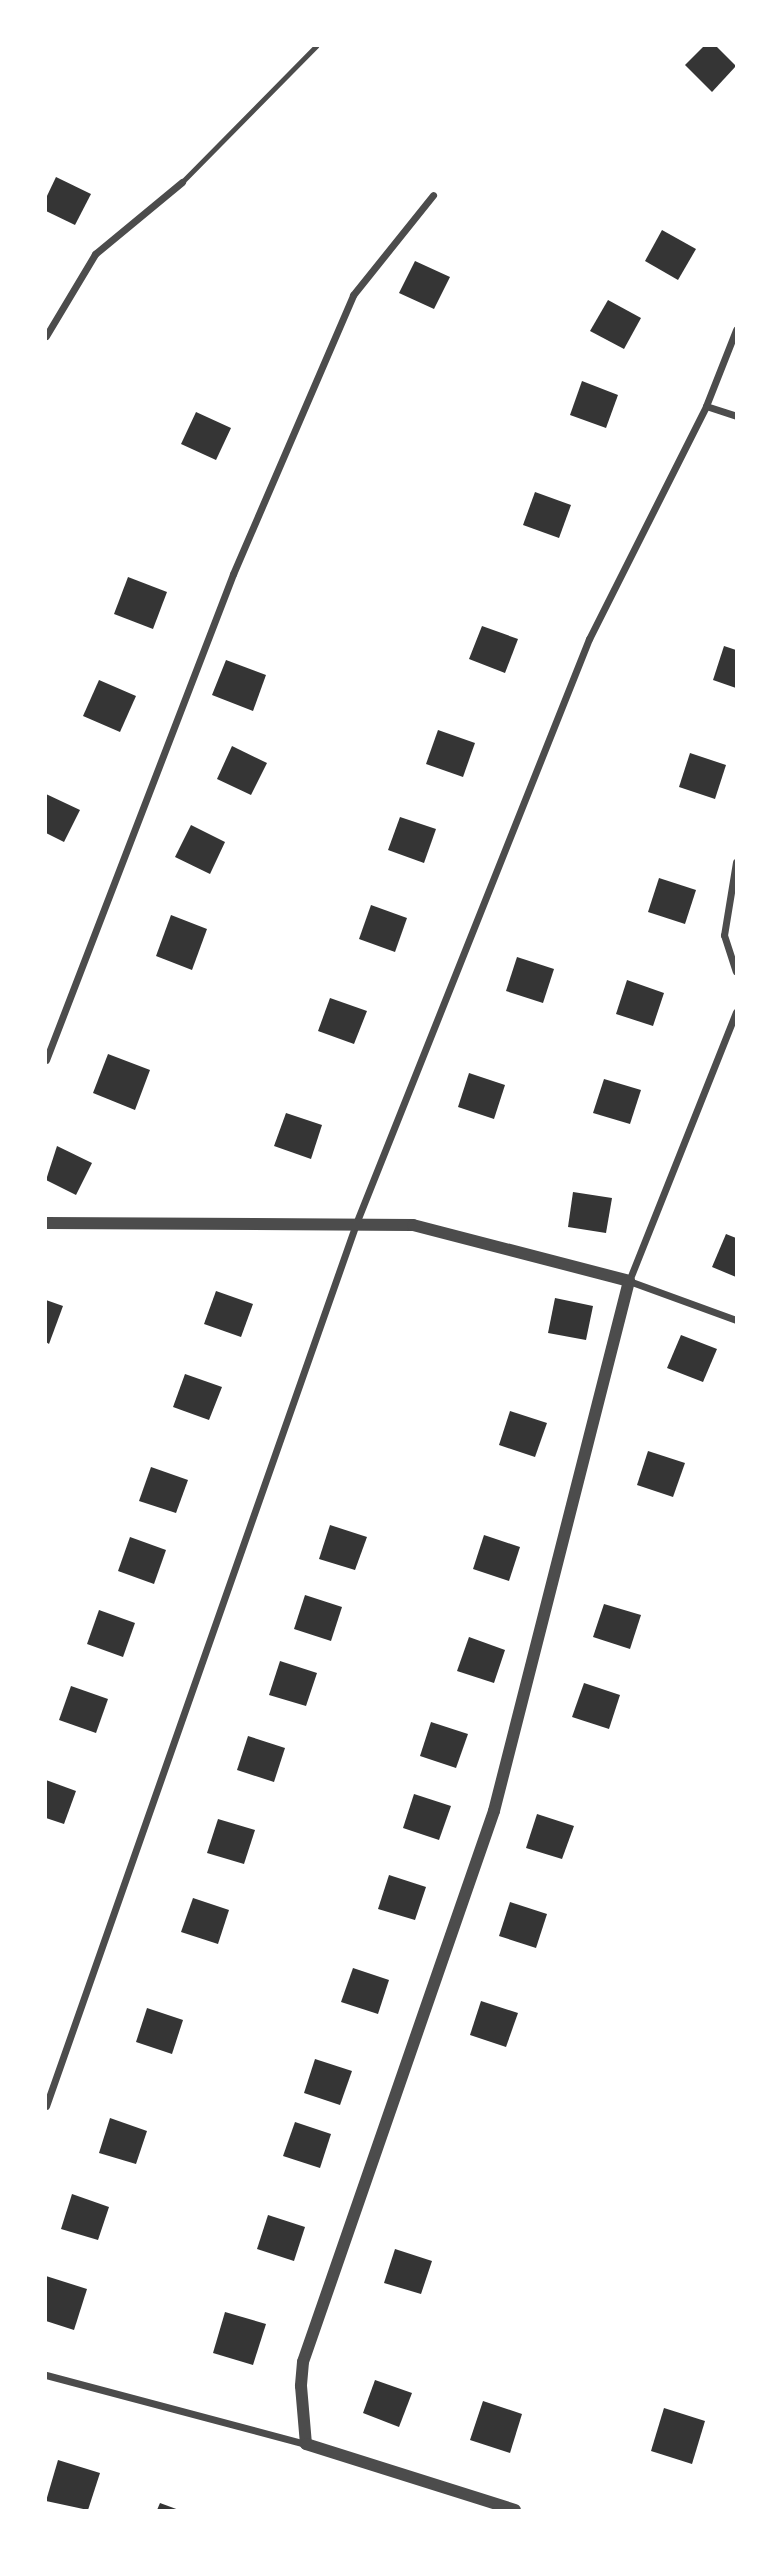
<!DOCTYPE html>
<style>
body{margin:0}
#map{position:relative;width:782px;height:2556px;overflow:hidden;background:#fff;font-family:Commissioner,sans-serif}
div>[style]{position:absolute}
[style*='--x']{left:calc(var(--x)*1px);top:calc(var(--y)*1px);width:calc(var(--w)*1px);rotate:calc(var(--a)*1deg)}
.building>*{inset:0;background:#353535}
.service>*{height:5px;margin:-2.5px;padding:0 2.5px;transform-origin:2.5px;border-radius:2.5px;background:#4c4c4c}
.minor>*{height:7px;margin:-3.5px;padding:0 3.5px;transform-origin:3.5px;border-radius:3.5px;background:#4c4c4c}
.tertiary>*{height:12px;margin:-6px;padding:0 6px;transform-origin:6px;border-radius:6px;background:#4c4c4c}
span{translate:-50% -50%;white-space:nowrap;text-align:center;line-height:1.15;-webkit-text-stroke:6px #fff;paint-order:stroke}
.frame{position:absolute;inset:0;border:47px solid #fff;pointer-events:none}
</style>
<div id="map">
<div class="building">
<i style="clip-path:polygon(704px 46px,716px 46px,736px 66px,712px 92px,685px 65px)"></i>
<i style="clip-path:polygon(56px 177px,91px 194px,75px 225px,46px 211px,46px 198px)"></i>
<i style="clip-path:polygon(662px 230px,696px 249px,678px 280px,645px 261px)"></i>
<i style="clip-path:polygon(415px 261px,450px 277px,434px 309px,399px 293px)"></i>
<i style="clip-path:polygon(608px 300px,641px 318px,624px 349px,590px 331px)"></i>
<i style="clip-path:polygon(582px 381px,618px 395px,606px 428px,570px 415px)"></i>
<i style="clip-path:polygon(196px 412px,231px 428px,216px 460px,181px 444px)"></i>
<i style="clip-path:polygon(535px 492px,571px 505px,559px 538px,523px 525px)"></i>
<i style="clip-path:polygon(128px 577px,167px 592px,153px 629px,114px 614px)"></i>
<i style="clip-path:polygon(482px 626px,518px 639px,505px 673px,469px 659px)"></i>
<i style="clip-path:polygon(724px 646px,736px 650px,736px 688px,713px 680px)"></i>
<i style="clip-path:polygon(226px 660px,266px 675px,253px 711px,212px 695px)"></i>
<i style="clip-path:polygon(99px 680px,136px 696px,120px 732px,83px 716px)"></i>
<i style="clip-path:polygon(438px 730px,475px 743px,463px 777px,426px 764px)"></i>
<i style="clip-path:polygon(232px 746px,267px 763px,251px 795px,217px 779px)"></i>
<i style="clip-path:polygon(690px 753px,726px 765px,715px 799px,679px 787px)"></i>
<i style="clip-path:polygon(46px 794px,80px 810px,64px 842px,46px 833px)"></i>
<i style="clip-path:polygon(400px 817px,436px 829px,424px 863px,388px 850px)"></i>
<i style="clip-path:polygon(191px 825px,225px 842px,210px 874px,175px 857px)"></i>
<i style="clip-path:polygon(659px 878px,696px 890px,685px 924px,648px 912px)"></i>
<i style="clip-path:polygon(371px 905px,407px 918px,395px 952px,359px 939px)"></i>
<i style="clip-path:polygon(171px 915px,207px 929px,192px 970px,156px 956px)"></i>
<i style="clip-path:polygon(517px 957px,554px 969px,543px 1003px,506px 991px)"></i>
<i style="clip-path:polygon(627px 980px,664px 993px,653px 1026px,616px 1014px)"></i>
<i style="clip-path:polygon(330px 998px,367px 1011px,354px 1044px,318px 1031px)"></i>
<i style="clip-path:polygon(108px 1054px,150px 1070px,135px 1110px,93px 1093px)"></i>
<i style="clip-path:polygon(469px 1073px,505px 1085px,494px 1119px,458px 1107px)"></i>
<i style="clip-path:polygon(604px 1079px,641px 1090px,630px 1124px,593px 1113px)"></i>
<i style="clip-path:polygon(286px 1113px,322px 1125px,311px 1159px,274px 1146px)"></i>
<i style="clip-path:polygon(57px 1146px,92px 1163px,76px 1195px,46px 1180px)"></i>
<i style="clip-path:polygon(573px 1192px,612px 1198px,606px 1233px,568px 1227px)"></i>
<i style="clip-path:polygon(726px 1234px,736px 1238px,736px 1277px,712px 1267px)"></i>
<i style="clip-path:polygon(216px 1291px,253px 1304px,241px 1337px,204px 1324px)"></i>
<i style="clip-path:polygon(555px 1298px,593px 1306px,586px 1340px,548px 1333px)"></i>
<i style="clip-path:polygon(46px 1300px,63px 1306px,49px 1344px,46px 1342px)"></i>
<i style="clip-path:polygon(681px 1335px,717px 1349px,703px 1382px,667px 1368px)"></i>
<i style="clip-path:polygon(185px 1374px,222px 1387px,209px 1420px,173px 1407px)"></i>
<i style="clip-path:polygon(510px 1411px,547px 1423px,535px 1457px,499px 1445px)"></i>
<i style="clip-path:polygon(648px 1451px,685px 1463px,673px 1497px,637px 1485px)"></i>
<i style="clip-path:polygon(151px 1467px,188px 1480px,176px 1513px,139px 1501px)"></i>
<i style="clip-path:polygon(330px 1525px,367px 1537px,355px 1570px,319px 1559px)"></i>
<i style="clip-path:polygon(484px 1535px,520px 1547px,509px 1581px,473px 1569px)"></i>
<i style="clip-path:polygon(130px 1537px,166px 1550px,154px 1584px,118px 1571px)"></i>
<i style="clip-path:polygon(305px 1595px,342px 1607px,331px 1641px,294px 1629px)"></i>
<i style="clip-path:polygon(604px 1604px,641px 1615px,630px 1649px,593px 1637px)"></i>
<i style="clip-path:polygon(99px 1610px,135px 1623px,123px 1657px,87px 1644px)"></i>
<i style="clip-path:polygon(469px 1637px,505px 1650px,494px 1683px,457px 1671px)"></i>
<i style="clip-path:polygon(280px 1661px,317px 1673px,306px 1706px,269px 1695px)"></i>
<i style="clip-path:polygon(584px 1683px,620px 1695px,609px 1729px,572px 1717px)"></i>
<i style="clip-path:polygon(71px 1686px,108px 1699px,96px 1733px,59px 1720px)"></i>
<i style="clip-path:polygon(431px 1722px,468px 1734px,456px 1768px,420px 1756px)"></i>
<i style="clip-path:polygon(248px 1736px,285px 1748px,274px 1782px,237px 1770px)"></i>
<i style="clip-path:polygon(46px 1780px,76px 1791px,64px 1824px,46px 1818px)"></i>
<i style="clip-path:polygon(414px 1794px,451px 1806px,439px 1840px,403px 1828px)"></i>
<i style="clip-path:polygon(537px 1814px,574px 1826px,562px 1859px,526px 1848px)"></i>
<i style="clip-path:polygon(218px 1819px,255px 1830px,244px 1864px,207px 1853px)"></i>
<i style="clip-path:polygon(389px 1875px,426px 1887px,415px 1920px,378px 1909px)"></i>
<i style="clip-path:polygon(193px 1898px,229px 1910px,218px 1944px,181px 1932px)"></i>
<i style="clip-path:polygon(510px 1902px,547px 1914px,536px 1948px,499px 1936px)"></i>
<i style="clip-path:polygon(353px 1968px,389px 1980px,378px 2014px,341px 2002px)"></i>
<i style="clip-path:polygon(481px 2001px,518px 2013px,506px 2047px,470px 2035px)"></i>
<i style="clip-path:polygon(147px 2008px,183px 2020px,172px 2054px,136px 2042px)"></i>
<i style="clip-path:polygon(315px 2059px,352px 2071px,340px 2105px,304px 2093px)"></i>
<i style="clip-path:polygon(110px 2118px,147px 2131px,136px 2164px,99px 2153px)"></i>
<i style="clip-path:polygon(295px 2122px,331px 2134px,320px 2168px,283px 2156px)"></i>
<i style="clip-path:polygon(72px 2194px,109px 2207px,98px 2240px,61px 2229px)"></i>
<i style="clip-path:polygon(268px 2215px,305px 2227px,294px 2261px,257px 2249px)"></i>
<i style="clip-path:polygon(395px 2249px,432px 2261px,421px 2294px,384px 2283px)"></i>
<i style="clip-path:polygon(46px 2276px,87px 2289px,74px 2330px,46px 2321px)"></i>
<i style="clip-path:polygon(225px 2312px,266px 2324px,253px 2365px,213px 2353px)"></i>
<i style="clip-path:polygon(375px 2380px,412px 2393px,399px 2427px,363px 2413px)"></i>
<i style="clip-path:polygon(483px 2401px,522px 2414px,510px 2453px,470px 2440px)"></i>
<i style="clip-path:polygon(664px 2408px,705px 2421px,692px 2464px,651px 2451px)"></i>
<i style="clip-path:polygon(58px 2460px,100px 2473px,88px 2510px,46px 2501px)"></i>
<i style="clip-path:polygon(160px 2503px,179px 2510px,157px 2510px)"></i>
</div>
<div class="service">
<i style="--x:182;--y:182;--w:191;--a:-45.4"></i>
</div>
<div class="minor">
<i style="--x:46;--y:336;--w:96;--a:-59.1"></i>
<i style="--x:95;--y:254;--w:113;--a:-39.6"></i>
<i style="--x:706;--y:406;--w:32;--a:18"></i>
<i style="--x:736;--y:862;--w:74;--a:99.3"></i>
<i style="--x:724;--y:935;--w:38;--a:72"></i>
<i style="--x:736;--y:1012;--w:289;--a:111.7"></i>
<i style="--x:629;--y:1281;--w:114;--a:20"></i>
<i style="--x:46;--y:1060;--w:521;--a:-68.95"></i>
<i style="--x:233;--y:574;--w:304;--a:-66.7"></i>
<i style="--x:353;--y:295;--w:128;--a:-51.3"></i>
<i style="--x:46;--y:2106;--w:938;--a:-70.64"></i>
<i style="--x:357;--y:1221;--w:627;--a:-68.27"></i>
<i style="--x:589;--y:639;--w:261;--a:-63.3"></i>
<i style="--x:706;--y:406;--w:82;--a:-68.5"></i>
<i style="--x:46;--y:2375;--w:269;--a:14.9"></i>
</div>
<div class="tertiary">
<i style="--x:46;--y:1223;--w:367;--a:0.3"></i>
<i style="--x:413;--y:1225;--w:223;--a:14.5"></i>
<i style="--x:629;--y:1281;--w:547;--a:104.29"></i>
<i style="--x:494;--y:1811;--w:583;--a:109.12"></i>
<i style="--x:303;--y:2362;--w:24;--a:95"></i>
<i style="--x:301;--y:2386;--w:58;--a:85.1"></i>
<i style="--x:306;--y:2444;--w:219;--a:17.5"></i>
</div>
<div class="frame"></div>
</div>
